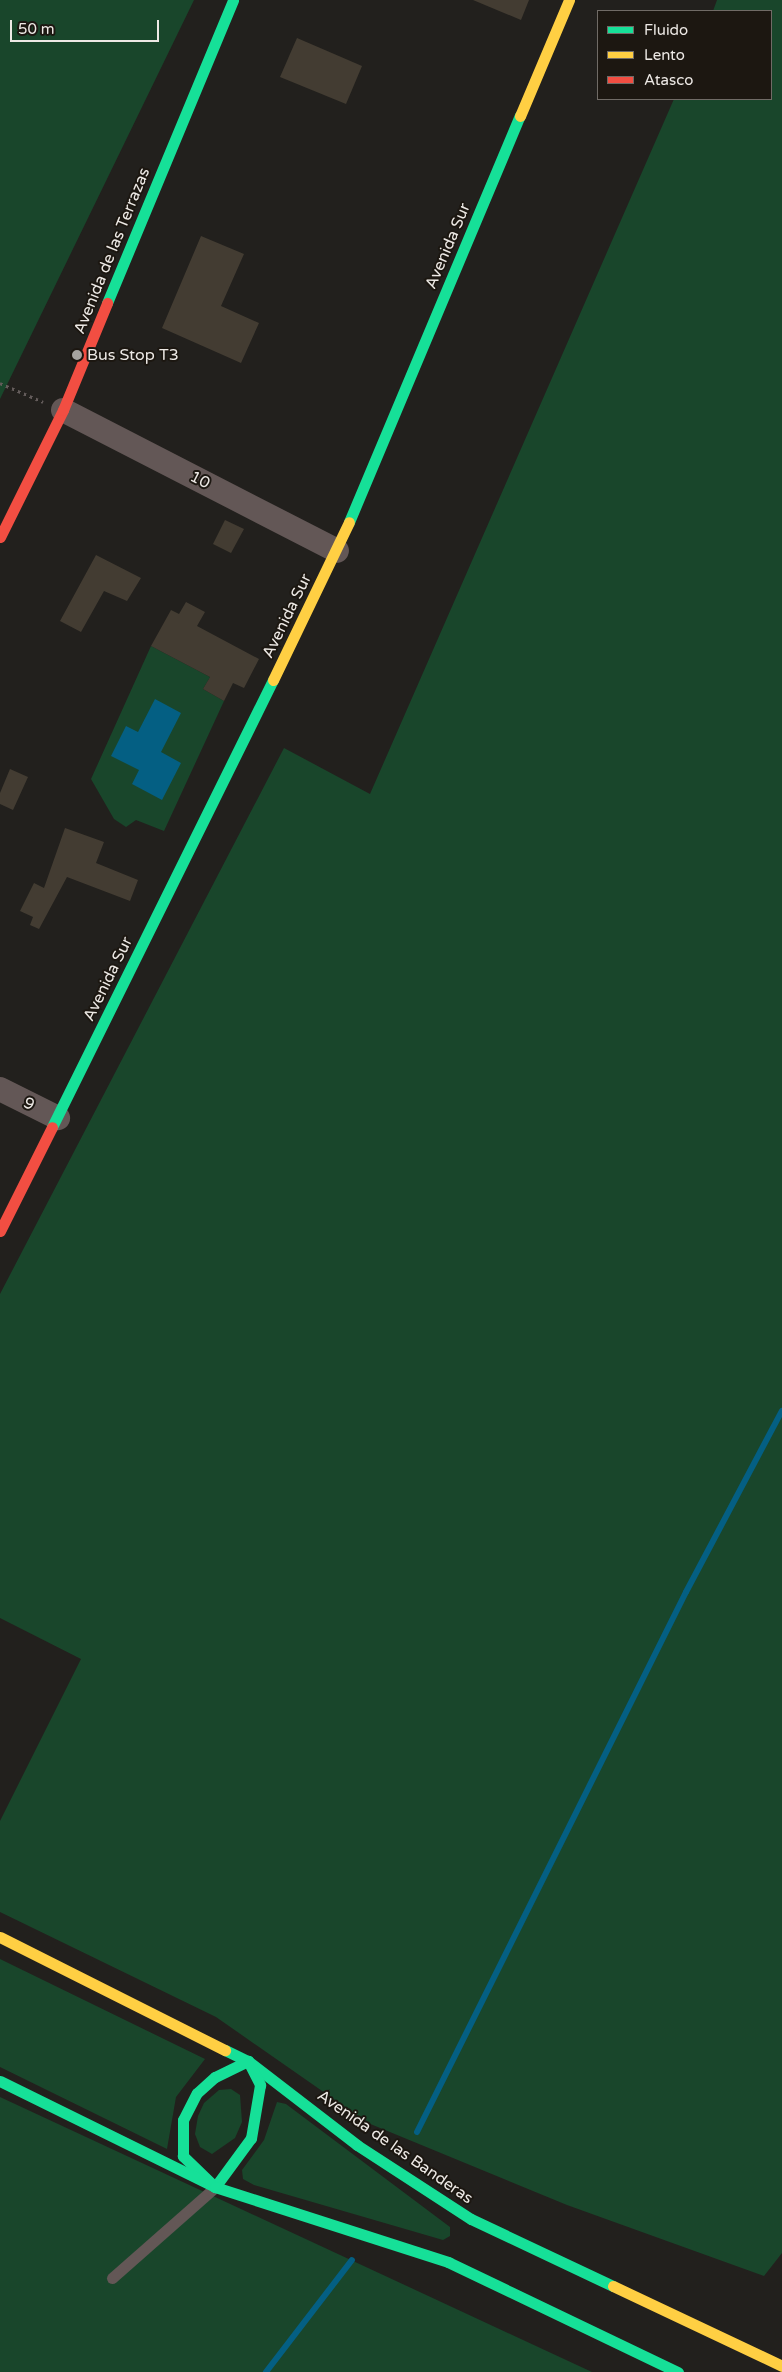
<!DOCTYPE html>
<style>
body{margin:0}
#map{position:relative;width:782px;height:2372px;overflow:hidden;background:#22201d;font-family:"Varela Round",sans-serif}
div>[style]{position:absolute}
[style*='--x']{left:calc(var(--x)*1px);top:calc(var(--y)*1px);width:calc(var(--w)*1px);rotate:calc(var(--a)*1deg)}
.green>*{inset:0;background:#19462b}
.water>*{inset:0;background:#045f83}
.stream>*{height:6px;margin:-3px;padding:0 3px;transform-origin:3px;border-radius:3px;background:#045f83}
.building>*{inset:0;background:#433c32}
.path>*{height:3px;margin-top:-1.5px;transform-origin:0;background:repeating-linear-gradient(90deg,#645c5b 0 2.5px,transparent 0 6.5px)}
.lane>*{height:11px;margin:-5.5px;padding:0 5.5px;transform-origin:5.5px;border-radius:5.5px;background:#635756}
.street>*{height:24px;margin:-12px;padding:0 12px;transform-origin:12px;border-radius:12px;background:#635756}
.fast>*{height:11px;margin:-5.5px;padding:0 5.5px;transform-origin:5.5px;border-radius:5.5px;background:#16e098}
.slow>*{height:11px;margin:-5.5px;padding:0 5.5px;transform-origin:5.5px;border-radius:5.5px;background:#ffcf43}
.jam>*{height:11px;margin:-5.5px;padding:0 5.5px;transform-origin:5.5px;border-radius:5.5px;background:#f24e42}
.dots>*{width:14px;height:14px;translate:-50% -50%;box-sizing:border-box;border:2px solid #1c1711;border-radius:50%}
span{translate:-50% -50%;white-space:nowrap;text-align:center;line-height:1.15;-webkit-text-stroke:4px #1c1711;paint-order:stroke}
.street-label{font-size:16px;color:#ede9e5}
.poi-label{font-size:16px;color:#ede9e5}
.left{translate:0 -50%;text-align:left}
.legend{position:absolute;left:597px;top:10px;width:175px;height:90px;box-sizing:border-box;background:#1c1711;border:1px solid #706b66;margin:0;padding:6px 9px;list-style:none;font-size:15px;color:#ede9e5}
.legend li{display:flex;align-items:center;gap:10px;height:25px}
.legend b{width:25px;border:1px solid #706b66}
.scale{position:absolute;left:10px;top:20px;width:149px;height:22px;box-sizing:border-box;border:2px solid #ede9e5;border-top:0;padding-left:6px;font-size:15px;line-height:18px;white-space:nowrap;color:#ede9e5;-webkit-text-stroke:4px #1c1711;paint-order:stroke}
</style>
<div id="map">
<div class="green">
<i style="clip-path:polygon(0 0,194px 0,0 399px)"></i>
<i style="clip-path:polygon(717px 0,782px 0,782px 2253px,764px 2276px,567px 2205px,368px 2123px,216px 2017px,0 1912px,0 1821px,81px 1659px,0 1618px,0 1294px,284px 748px,370px 794px,674px 99px,771px 99px,771px 11px,713px 11px)"></i>
<i style="clip-path:polygon(151px 646px,210px 677px,203px 689px,224px 701px,164px 831px,136px 820px,126px 827px,114px 819px,91px 779px)"></i>
<i style="clip-path:polygon(0 1959px,205px 2059px,176px 2097px,167px 2149px,0 2067px)"></i>
<i style="clip-path:polygon(231px 2089px,240px 2095px,242px 2122px,235px 2138px,212px 2154px,200px 2147px,195px 2134px,198px 2116px,204px 2103px,219px 2090px)"></i>
<i style="clip-path:polygon(0 2097px,592px 2372px,0 2372px)"></i>
<i style="clip-path:polygon(277px 2102px,286px 2104px,450px 2227px,450px 2236px,443px 2240px,254px 2185px,243px 2179px,242px 2170px,264px 2140px)"></i>
</div>
<div class="water">
<i style="clip-path:polygon(155px 699px,181px 713px,161px 752px,181px 763px,162px 800px,132px 784px,139px 770px,111px 756px,126px 726px,138px 732px)"></i>
</div>
<div class="stream">
<i style="--x:417;--y:2132;--w:603;--a:-63.52"></i>
<i style="--x:686;--y:1592;--w:205;--a:-62.1"></i>
<i style="--x:266;--y:2372;--w:141;--a:-52.5"></i>
</div>
<div class="building">
<i style="clip-path:polygon(473px 0,529px 0,521px 20px)"></i>
<i style="clip-path:polygon(297px 38px,362px 66px,346px 104px,280px 77px)"></i>
<i style="clip-path:polygon(201px 236px,244px 254px,221px 306px,259px 323px,241px 363px,162px 328px)"></i>
<i style="clip-path:polygon(225px 520px,244px 529px,231px 553px,213px 544px)"></i>
<i style="clip-path:polygon(96px 555px,141px 578px,127px 601px,104px 591px,81px 632px,60px 621px)"></i>
<i style="clip-path:polygon(186px 602px,205px 612px,197px 626px,259px 659px,244px 688px,233px 683px,224px 701px,203px 689px,210px 677px,151px 646px,171px 610px,179px 614px)"></i>
<i style="clip-path:polygon(10px 769px,28px 777px,13px 810px,0 804px,0 793px)"></i>
<i style="clip-path:polygon(65px 828px,104px 842px,96px 863px,138px 880px,130px 901px,67px 877px,39px 929px,30px 925px,33px 917px,20px 911px,34px 883px,44px 888px)"></i>
</div>
<div class="path">
<i style="--x:0;--y:383;--w:47;--a:23.8"></i>
</div>
<div class="lane">
<i style="--x:112;--y:2278;--w:136;--a:-41.4"></i>
</div>
<div class="street">
<i style="--x:63;--y:410;--w:308;--a:27.2"></i>
<i style="--x:0;--y:1089;--w:65;--a:26.6"></i>
</div>
<div class="fast">
<i style="--x:107;--y:303;--w:328;--a:-67.4"></i>
<i style="--x:349;--y:522;--w:441;--a:-67.2"></i>
<i style="--x:52;--y:1127;--w:499;--a:-63.7"></i>
<i style="--x:225;--y:2050;--w:25;--a:26"></i>
<i style="--x:248;--y:2061;--w:138;--a:37.6"></i>
<i style="--x:357;--y:2145;--w:136;--a:33"></i>
<i style="--x:471;--y:2219;--w:157;--a:25.3"></i>
<i style="--x:248;--y:2061;--w:27;--a:63"></i>
<i style="--x:260;--y:2085;--w:54;--a:99.6"></i>
<i style="--x:251;--y:2138;--w:61;--a:126.3"></i>
<i style="--x:215;--y:2187;--w:45;--a:-135.9"></i>
<i style="--x:183;--y:2156;--w:36;--a:-90"></i>
<i style="--x:183;--y:2120;--w:30;--a:-63"></i>
<i style="--x:197;--y:2093;--w:24;--a:-42"></i>
<i style="--x:215;--y:2077;--w:37;--a:-26"></i>
<i style="--x:0;--y:2081;--w:240;--a:26.2"></i>
<i style="--x:215;--y:2187;--w:245;--a:17.8"></i>
<i style="--x:448;--y:2262;--w:255;--a:25.6"></i>
</div>
<div class="slow">
<i style="--x:520;--y:116;--w:126;--a:-67.1"></i>
<i style="--x:273;--y:680;--w:175;--a:-64.3"></i>
<i style="--x:0;--y:1937;--w:252;--a:26.7"></i>
<i style="--x:613;--y:2286;--w:187;--a:25.3"></i>
</div>
<div class="jam">
<i style="--x:0;--y:537;--w:142;--a:-63.6"></i>
<i style="--x:63;--y:410;--w:116;--a:-67.6"></i>
<i style="--x:0;--y:1231;--w:116;--a:-63.4"></i>
</div>
<div class="dots">
<i style="left:77px;top:355px;background:#a6a39f"></i>
</div>
<div class="street-label">
<span style="left:448px;top:246px;rotate:-67deg">Avenida Sur</span>
<span style="left:112px;top:251px;rotate:-68deg">Avenida de las Terrazas</span>
<span style="left:200px;top:480px;rotate:27deg">10</span>
<span style="left:287px;top:616px;rotate:-64deg">Avenida Sur</span>
<span style="left:108px;top:979px;rotate:-64deg">Avenida Sur</span>
<span style="left:29px;top:1104px;rotate:27deg">9</span>
<span style="left:395px;top:2147px;rotate:35deg">Avenida de las Banderas</span>
</div>
<div class="poi-label">
<span class="left" style="left:87px;top:355px">Bus Stop T3</span>
</div>
<ul class="legend">
<li><b style="height:6px;background:#16e098"></b>Fluido</li>
<li><b style="height:6px;background:#ffcf43"></b>Lento</li>
<li><b style="height:6px;background:#f24e42"></b>Atasco</li>
</ul>
<div class="scale">50 m</div>
</div>
